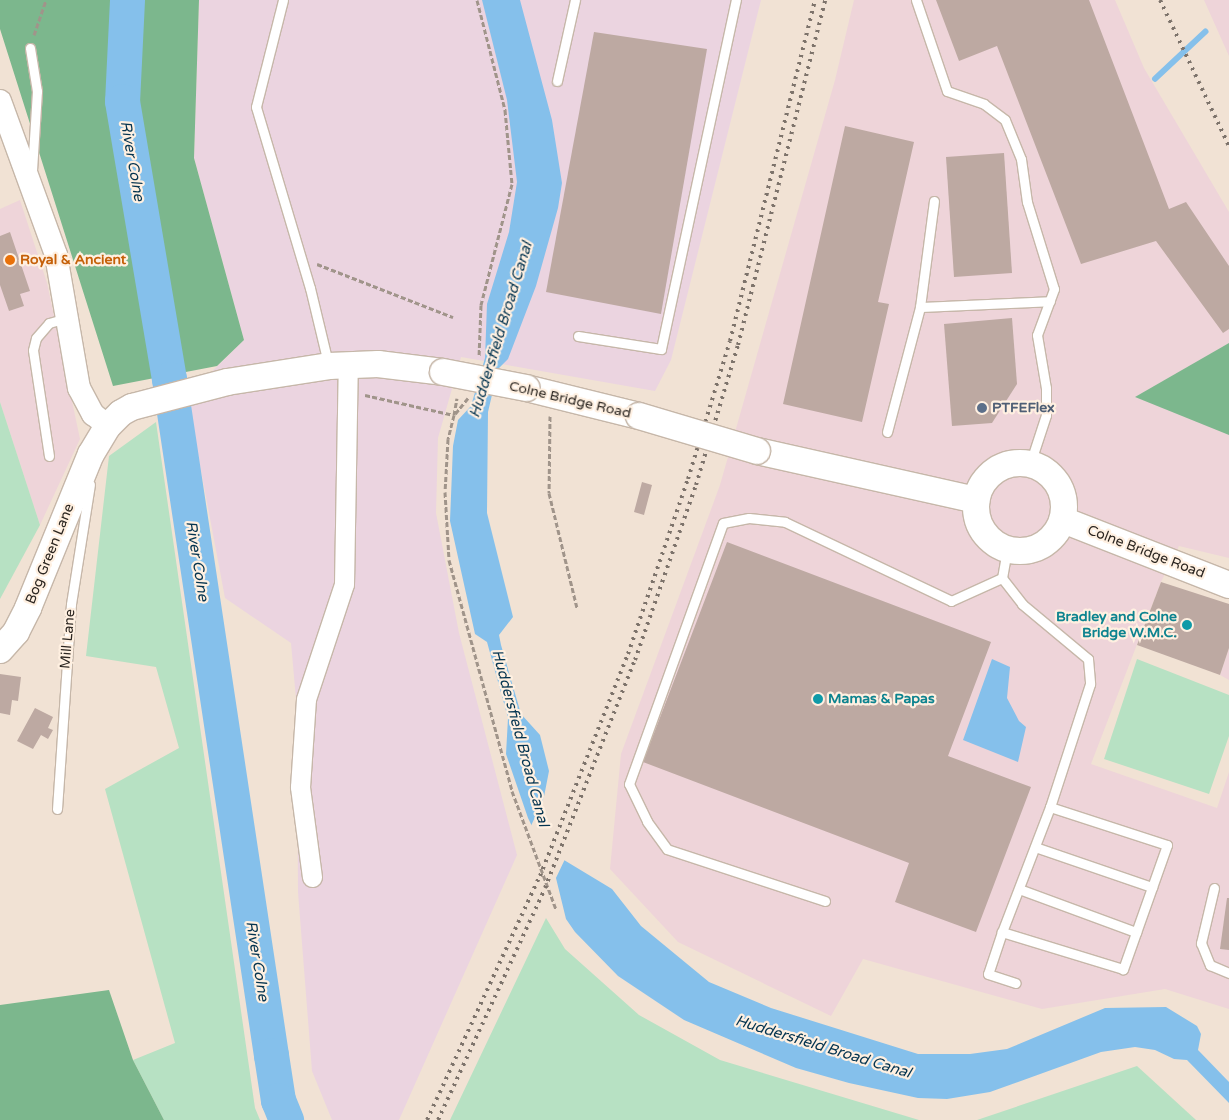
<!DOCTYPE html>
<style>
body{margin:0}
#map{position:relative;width:1229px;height:1120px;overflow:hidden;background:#f1e2d4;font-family:"Varela Round",sans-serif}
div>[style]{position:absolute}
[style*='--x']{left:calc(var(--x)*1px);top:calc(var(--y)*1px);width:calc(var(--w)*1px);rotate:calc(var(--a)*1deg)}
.commercial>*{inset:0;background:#eed4d9}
.industrial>*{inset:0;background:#ebd4e0}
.green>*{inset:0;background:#b7e1c3}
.forest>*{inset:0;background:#7cb78d}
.water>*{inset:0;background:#85c0eb}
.pier>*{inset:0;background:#f1e2d4}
.stream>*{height:5.5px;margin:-2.75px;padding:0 2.75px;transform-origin:2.75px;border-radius:2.75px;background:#85c0eb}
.river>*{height:35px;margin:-17.5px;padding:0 17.5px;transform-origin:17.5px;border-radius:17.5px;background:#85c0eb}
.building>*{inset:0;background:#bda9a2}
.path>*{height:3px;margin-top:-1.5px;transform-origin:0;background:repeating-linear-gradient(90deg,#a0948a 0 5px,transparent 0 7.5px)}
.roads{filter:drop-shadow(1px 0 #c6b7a9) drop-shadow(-1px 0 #c6b7a9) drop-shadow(0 1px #c6b7a9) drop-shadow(0 -1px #c6b7a9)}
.service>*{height:9px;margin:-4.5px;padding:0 4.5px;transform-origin:4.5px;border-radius:4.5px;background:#fff}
.minor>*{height:19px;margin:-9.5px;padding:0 9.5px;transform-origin:9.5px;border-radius:9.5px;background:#fff}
.tertiary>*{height:22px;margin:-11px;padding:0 11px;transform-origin:11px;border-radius:11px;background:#fff}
.secondary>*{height:26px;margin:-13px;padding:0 13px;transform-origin:13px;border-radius:13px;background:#fff}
.secondary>.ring{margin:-13px;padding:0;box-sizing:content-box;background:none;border:26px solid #fff;border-radius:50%}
.rail>*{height:4px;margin-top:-2px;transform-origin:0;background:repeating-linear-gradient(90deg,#7d736b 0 2.5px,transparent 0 7.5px)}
.bridges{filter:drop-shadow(1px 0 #c6b7a9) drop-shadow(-1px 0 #c6b7a9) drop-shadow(0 1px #c6b7a9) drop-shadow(0 -1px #c6b7a9)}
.secondary-bridge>*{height:26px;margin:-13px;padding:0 13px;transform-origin:13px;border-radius:13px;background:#fff}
.dots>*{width:14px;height:14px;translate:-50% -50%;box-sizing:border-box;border:2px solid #fff0e1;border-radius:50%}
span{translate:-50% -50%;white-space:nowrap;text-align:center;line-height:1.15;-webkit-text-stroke:4.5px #fff0e1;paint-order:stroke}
.food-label{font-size:14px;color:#c56008;font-weight:700}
.left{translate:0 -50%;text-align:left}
.street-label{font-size:14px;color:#2c2621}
.service-label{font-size:14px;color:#4e5e75;font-weight:700}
.culture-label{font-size:14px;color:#0d838f;font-weight:700}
.right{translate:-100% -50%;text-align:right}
.water-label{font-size:15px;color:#043450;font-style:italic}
</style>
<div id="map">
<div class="commercial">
<i style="clip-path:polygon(854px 0,1115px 0,1144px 68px,1229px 212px,1229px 558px,1179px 546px,1161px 582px,1091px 764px,1217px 808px,1229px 772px,1229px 1009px,1165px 989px,1042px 1009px,863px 959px,831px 1016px,678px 942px,610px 869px,621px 754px,720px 485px,835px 80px)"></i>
<i style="clip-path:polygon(1204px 0,1229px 0,1229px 56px)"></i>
<i style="clip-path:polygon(20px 200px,47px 283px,80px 439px,40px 525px,0 402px,0 209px)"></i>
<i style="clip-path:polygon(1229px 648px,1229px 680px,1220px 675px)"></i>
</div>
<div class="industrial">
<i style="clip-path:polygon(199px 0,761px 0,671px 360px,655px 391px,461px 357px,438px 438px,436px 513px,459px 633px,517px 855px,399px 1120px,332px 1120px,312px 1071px,298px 892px,297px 710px,291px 643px,225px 598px,187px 396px,244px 340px,194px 158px)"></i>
</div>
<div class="green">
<i style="clip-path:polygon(0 402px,40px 525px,0 599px)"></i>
<i style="clip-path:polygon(156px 422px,255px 1108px,260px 1120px,164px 1120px,133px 1060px,175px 1043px,105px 789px,179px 748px,156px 667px,86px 656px,109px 456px)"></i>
<i style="clip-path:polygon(1137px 659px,1229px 695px,1229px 736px,1209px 794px,1104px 759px)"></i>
<i style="clip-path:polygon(546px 918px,565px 949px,639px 1015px,720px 1060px,919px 1120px,450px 1120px)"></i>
<i style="clip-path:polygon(1137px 1066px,1196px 1120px,977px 1120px)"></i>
</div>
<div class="forest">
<i style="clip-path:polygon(0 0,199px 0,194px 158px,244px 340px,217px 366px,113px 386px,0 29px)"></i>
<i style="clip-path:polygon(1229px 343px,1229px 435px,1135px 397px)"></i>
<i style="clip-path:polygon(109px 990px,133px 1060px,164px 1120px,0 1120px,0 1005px)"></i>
</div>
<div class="water">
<i style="clip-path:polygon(482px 0,520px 0,552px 120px,562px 183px,558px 208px,536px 286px,508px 359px,498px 369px,488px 412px,487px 513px,513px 617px,499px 635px,501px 645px,521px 714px,540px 735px,549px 771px,542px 807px,564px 860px,612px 889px,641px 926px,709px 982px,771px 1008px,918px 1054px,970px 1054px,1007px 1049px,1105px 1008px,1166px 1007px,1197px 1026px,1201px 1034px,1198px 1050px,1229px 1082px,1229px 1103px,1187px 1060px,1174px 1059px,1155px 1050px,1135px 1047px,1101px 1052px,990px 1092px,947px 1099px,918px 1098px,849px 1083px,796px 1068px,684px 1020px,618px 976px,575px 932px,566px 919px,555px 874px,528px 818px,506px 754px,508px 718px,487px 642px,475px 634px,450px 521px,453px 446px,458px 420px,471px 406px,485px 358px,487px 304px,509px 232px,517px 182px,507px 100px)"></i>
<i style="clip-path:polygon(992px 659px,1010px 667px,1007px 698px,1019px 721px,1026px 727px,1018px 762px,963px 740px)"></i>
</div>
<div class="pier">
<i style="clip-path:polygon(546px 793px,545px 807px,566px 857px,555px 880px,530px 828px)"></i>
</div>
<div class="stream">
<i style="--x:1155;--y:79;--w:69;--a:-43.2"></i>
</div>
<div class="river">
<i style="--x:127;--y:0;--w:101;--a:92.8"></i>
<i style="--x:122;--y:101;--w:282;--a:80.4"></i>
<i style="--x:169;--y:379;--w:684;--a:81.42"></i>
<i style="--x:271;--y:1055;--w:46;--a:81.2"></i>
<i style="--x:278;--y:1100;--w:22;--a:68"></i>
</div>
<div class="building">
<i style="clip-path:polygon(936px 0,1089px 0,1169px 209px,1186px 202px,1229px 266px,1229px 329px,1223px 333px,1156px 241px,1081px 264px,997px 46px,959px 61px)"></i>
<i style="clip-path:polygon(594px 32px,707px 49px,661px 314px,546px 292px)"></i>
<i style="clip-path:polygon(845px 126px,914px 142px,878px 302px,889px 304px,862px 422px,783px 404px)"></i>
<i style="clip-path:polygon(1004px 153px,1012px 273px,954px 277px,946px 157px)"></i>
<i style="clip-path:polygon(10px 232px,30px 291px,20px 294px,24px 306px,9px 311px,0 285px,0 236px)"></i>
<i style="clip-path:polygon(1012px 318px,1017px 384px,992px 423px,952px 426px,944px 324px)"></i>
<i style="clip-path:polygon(642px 482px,652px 485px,644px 515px,634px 512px)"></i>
<i style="clip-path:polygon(727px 542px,991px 642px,948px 756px,1031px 787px,976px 932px,895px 902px,909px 863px,643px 762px)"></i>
<i style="clip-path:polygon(1161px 582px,1229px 604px,1229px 648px,1220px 675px,1137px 645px)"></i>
<i style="clip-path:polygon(0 674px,21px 677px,18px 701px,12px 700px,10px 715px,0 713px)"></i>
<i style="clip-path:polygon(35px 708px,53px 717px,48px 728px,53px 730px,48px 739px,41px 735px,33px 749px,17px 741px)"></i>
<i style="clip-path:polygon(1227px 898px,1229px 898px,1229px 950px,1220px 949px)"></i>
</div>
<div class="path">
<i style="--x:477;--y:0;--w:114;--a:75.7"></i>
<i style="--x:505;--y:110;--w:74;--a:84.6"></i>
<i style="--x:512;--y:184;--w:125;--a:104.4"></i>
<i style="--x:481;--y:305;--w:52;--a:92.2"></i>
<i style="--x:34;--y:35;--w:37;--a:-71"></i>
<i style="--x:317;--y:264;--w:146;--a:21.3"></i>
<i style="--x:365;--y:395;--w:91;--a:12.7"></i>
<i style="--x:454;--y:415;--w:17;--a:-80"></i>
<i style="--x:468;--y:398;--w:22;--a:129"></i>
<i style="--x:454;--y:415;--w:25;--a:104"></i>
<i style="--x:448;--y:439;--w:53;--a:93.2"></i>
<i style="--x:445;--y:492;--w:68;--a:86.6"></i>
<i style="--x:449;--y:560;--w:239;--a:74.7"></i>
<i style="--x:512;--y:791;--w:126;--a:69.6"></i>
<i style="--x:550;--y:416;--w:77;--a:90.7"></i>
<i style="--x:549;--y:493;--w:118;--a:76.3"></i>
</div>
<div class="roads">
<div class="service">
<i style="--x:283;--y:0;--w:110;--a:104.2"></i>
<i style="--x:256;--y:107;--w:189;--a:73.4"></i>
<i style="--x:310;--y:288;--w:77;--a:76.5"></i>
<i style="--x:916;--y:0;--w:96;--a:71.2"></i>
<i style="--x:947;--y:91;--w:39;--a:19"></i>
<i style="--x:984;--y:104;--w:26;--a:37"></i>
<i style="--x:1005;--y:120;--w:42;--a:67.7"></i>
<i style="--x:1021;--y:159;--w:43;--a:82.1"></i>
<i style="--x:1027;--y:202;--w:91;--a:72.8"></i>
<i style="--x:1054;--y:289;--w:49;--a:110.3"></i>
<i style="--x:1037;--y:335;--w:54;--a:80.4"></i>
<i style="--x:1046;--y:388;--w:27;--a:90"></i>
<i style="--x:1046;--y:415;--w:52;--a:108.1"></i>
<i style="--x:30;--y:48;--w:44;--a:80.8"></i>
<i style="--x:37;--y:91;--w:79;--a:93.6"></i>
<i style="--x:557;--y:81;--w:83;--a:-77.5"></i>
<i style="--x:920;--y:307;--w:107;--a:-82.5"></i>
<i style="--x:578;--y:336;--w:84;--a:8.9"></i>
<i style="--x:661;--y:349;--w:357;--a:-77.9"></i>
<i style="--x:887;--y:432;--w:129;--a:-75.2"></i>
<i style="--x:920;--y:307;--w:130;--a:-2.6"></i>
<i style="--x:49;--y:456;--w:107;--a:-98.6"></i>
<i style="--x:33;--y:350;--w:12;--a:-76"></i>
<i style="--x:36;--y:338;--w:20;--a:-49"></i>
<i style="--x:49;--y:323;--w:19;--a:-16"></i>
<i style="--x:1002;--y:578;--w:33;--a:52"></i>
<i style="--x:1022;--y:604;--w:86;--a:39.8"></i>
<i style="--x:1088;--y:659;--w:25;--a:85"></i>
<i style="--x:1090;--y:684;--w:129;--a:108"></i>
<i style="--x:1050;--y:807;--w:123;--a:18"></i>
<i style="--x:1167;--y:845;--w:132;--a:109.5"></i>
<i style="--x:1123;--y:969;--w:127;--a:-163"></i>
<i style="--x:1002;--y:932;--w:134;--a:-69"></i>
<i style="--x:57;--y:809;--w:205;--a:-86.1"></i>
<i style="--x:71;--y:604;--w:121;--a:-81"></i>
<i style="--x:1035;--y:847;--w:124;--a:18.9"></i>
<i style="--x:1214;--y:888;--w:57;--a:103.3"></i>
<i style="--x:1201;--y:943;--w:24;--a:68"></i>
<i style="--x:1210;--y:965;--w:21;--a:23"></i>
<i style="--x:1019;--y:889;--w:125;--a:20.2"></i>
<i style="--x:825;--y:901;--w:166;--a:-161.8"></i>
<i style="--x:667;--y:849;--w:34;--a:-126"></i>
<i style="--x:647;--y:821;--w:41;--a:-115.9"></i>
<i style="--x:629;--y:784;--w:277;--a:-70.2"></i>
<i style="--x:723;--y:523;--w:26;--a:-11"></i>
<i style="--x:749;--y:518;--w:36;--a:6"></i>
<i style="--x:785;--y:522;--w:184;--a:25.4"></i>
<i style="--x:951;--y:601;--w:56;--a:-24.3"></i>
<i style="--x:1002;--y:578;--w:29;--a:-80"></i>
<i style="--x:1002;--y:932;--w:44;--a:108.4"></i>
<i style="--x:988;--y:974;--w:29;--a:18"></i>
</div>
<div class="minor">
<i style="--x:312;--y:877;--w:91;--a:-97.6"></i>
<i style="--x:300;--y:787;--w:88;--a:-86.1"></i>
<i style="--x:306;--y:699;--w:121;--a:-71.7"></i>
<i style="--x:344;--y:584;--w:219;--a:-89"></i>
</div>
<div class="tertiary">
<i style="--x:0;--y:101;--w:164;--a:70"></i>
<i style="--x:56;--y:255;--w:135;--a:80.2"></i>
<i style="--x:79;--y:388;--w:30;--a:62"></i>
<i style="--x:93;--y:414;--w:19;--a:39"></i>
</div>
<div class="secondary">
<i style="--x:526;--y:388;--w:116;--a:13.9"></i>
<i style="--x:757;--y:451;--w:225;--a:12.6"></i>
<i class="ring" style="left:976px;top:463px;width:62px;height:62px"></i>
<i style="--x:1063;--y:520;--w:178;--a:21.4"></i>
<i style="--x:0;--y:650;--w:24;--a:-48"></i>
<i style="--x:16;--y:632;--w:27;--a:-63"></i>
<i style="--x:28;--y:608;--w:166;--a:-67.8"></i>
<i style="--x:91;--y:454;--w:33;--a:-59"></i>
<i style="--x:108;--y:426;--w:18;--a:-45"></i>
<i style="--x:121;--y:413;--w:13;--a:-29"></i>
<i style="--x:132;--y:407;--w:98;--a:-14.7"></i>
<i style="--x:227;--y:382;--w:103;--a:-8.9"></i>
<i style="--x:329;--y:366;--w:49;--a:-2.3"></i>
<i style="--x:378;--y:364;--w:65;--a:7"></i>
</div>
</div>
<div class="rail">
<i style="--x:1160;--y:0;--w:161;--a:64.7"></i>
<i style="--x:427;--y:1120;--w:269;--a:-65.2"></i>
<i style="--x:540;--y:876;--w:239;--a:-68.4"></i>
<i style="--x:628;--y:654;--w:185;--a:-71.1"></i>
<i style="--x:688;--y:479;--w:144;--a:-73.1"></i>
<i style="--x:730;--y:341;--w:351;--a:-76"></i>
<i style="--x:438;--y:1120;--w:255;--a:-65.2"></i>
<i style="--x:545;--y:888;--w:245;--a:-68.5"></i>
<i style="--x:635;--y:660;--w:185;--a:-70.8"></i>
<i style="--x:696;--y:485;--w:146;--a:-73.3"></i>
<i style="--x:738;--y:345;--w:356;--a:-75.8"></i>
</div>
<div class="bridges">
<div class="secondary-bridge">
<i style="--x:443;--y:372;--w:85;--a:10.9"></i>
<i style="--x:639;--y:416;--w:123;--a:16.5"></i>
</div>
</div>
<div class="dots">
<i style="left:10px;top:260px;background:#e8710a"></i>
<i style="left:982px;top:408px;background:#5c6f8a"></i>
<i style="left:1187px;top:625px;background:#0f9aa8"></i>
<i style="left:818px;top:699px;background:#0f9aa8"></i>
</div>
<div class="food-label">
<span class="left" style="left:20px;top:260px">Royal &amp; Ancient</span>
</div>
<div class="street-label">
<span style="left:570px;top:400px;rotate:13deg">Colne Bridge Road</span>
<span style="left:1146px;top:552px;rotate:21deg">Colne Bridge Road</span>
<span style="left:50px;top:554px;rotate:-68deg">Bog Green Lane</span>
<span style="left:68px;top:639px;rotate:-85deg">Mill Lane</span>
</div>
<div class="service-label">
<span class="left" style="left:992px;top:408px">PTFEFlex</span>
</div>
<div class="culture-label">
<span class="right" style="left:1177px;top:625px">Bradley and Colne<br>Bridge W.M.C.</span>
<span class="left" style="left:828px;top:699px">Mamas &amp; Papas</span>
</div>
<div class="water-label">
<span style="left:132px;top:161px;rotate:80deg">River Colne</span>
<span style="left:501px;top:330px;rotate:-73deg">Huddersfield Broad Canal</span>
<span style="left:197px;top:561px;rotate:81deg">River Colne</span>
<span style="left:520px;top:738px;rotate:75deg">Huddersfield Broad Canal</span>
<span style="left:257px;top:961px;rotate:81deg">River Colne</span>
<span style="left:823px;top:1047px;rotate:17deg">Huddersfield Broad Canal</span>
</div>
</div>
